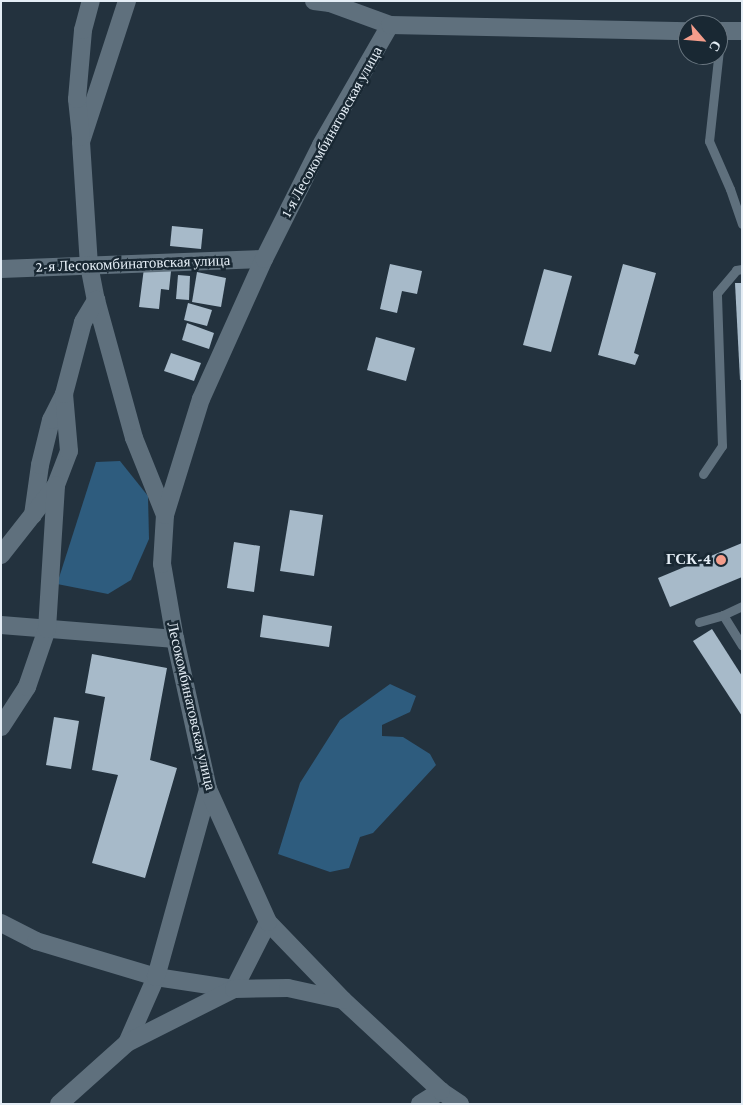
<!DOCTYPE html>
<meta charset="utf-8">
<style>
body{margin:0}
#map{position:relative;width:743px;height:1105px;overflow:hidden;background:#23323e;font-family:"Crimson Pro",serif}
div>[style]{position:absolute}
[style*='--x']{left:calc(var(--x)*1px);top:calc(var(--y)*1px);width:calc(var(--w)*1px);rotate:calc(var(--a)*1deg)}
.green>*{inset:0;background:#2e5c7e}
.building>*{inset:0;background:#a7bac9}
.lane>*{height:9px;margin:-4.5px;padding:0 4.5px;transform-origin:4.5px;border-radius:4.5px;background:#5f707d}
.street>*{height:18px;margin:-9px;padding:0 9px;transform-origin:9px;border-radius:9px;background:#5f707d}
.dots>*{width:14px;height:14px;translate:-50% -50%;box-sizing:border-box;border:2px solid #192833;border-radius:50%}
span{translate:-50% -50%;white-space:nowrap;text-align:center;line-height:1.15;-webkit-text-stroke:5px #192833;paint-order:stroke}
.street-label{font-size:15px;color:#e4edf5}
.poi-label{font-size:15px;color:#e4edf5;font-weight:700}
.right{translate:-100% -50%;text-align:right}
.frame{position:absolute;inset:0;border:2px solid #e4edf5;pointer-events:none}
.north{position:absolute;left:678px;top:15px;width:50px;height:50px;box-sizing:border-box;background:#192833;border:1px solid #6a7781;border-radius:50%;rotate:117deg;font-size:14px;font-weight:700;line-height:20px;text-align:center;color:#e4edf5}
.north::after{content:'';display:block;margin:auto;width:18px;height:22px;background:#f49d8b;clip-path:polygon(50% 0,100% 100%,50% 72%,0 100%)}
</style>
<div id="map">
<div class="green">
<i style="clip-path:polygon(120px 461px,148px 496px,149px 539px,131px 580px,108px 594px,57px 584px,96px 462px)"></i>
<i style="clip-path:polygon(390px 684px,416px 696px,410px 712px,382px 725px,382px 736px,403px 737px,430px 754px,436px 765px,373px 833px,360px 837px,349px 868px,330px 872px,278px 854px,300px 783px,340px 720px)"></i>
</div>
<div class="building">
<i style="clip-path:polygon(172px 226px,203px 229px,201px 249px,170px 246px)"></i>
<i style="clip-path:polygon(390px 264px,422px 271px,417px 294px,402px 291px,397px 313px,380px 309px)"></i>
<i style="clip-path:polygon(623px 264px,656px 273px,634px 353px,639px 355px,635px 365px,598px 355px)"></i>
<i style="clip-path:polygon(144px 268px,171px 271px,169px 290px,161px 289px,159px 309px,139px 307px)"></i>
<i style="clip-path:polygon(544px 269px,572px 276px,551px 352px,523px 345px)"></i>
<i style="clip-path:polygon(197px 272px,226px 278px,221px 307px,192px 302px)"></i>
<i style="clip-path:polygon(178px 275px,190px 276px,189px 300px,176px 299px)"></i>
<i style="clip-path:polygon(735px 283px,742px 283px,742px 380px,740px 380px)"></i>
<i style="clip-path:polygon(188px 303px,212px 310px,207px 326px,184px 320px)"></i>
<i style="clip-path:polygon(187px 323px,214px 333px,209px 349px,182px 340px)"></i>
<i style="clip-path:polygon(376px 337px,415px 348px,406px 381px,367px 370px)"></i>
<i style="clip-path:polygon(171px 353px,201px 363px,194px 381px,164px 371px)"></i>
<i style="clip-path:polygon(290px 510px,323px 515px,314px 576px,280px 571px)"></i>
<i style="clip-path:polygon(234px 542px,260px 546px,254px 592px,227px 588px)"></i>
<i style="clip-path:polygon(742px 543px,742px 577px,670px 607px,658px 578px)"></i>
<i style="clip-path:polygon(263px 615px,332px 626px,329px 647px,260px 637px)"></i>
<i style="clip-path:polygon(712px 629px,742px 676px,742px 716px,693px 641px)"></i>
<i style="clip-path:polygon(92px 654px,167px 668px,150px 760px,177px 768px,145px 878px,92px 863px,118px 775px,92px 770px,105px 697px,85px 693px)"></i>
<i style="clip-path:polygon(54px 717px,79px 721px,71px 769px,46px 765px)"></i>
</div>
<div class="lane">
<i style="--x:721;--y:31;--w:111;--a:96.2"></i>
<i style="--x:709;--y:141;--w:52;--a:66.4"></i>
<i style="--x:730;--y:189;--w:37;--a:71"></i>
<i style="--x:703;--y:474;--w:34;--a:-56"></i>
<i style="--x:722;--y:446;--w:153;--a:-91.9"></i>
<i style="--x:717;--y:293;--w:30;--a:-50"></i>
<i style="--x:736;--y:270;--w:6;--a:-9"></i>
<i style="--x:723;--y:615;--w:36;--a:58"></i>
<i style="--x:699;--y:622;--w:25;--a:-16"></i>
<i style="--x:723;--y:615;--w:21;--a:-25"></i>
</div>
<div class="street">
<i style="--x:127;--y:1;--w:148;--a:108.1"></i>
<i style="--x:81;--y:142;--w:123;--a:86.3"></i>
<i style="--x:89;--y:265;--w:36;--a:79"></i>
<i style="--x:96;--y:300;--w:143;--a:74.6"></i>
<i style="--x:134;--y:438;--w:83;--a:68.1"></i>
<i style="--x:314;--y:1;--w:16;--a:7"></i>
<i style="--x:330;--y:3;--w:64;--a:20.1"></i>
<i style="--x:718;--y:31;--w:24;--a:0"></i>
<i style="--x:81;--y:137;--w:38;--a:-96"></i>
<i style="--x:77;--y:99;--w:69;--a:-85"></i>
<i style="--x:83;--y:30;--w:30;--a:-75"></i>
<i style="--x:1;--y:269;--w:263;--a:-2.2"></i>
<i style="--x:33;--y:515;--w:50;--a:-82"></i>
<i style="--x:40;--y:465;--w:46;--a:-76.3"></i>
<i style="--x:51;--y:420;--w:29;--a:-63"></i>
<i style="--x:1;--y:555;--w:89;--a:-51.8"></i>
<i style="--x:56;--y:485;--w:36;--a:-69"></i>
<i style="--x:69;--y:451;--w:57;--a:-95"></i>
<i style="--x:64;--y:394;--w:74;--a:-75.2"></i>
<i style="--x:83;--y:322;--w:26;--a:-59"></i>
<i style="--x:1;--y:625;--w:175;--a:4.6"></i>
<i style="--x:1;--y:727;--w:48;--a:-57"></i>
<i style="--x:27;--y:687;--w:61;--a:-71"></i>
<i style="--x:47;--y:629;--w:144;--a:-86.4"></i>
<i style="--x:1;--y:923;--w:39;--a:27"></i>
<i style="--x:36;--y:941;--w:125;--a:16.7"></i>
<i style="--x:156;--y:977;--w:79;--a:8.7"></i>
<i style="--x:234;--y:989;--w:75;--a:-63.1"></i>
<i style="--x:127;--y:1043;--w:72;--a:-66.3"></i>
<i style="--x:156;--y:977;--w:195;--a:-74.5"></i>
<i style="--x:59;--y:1104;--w:91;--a:-41.9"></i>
<i style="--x:127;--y:1043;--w:120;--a:-26.8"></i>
<i style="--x:234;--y:989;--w:54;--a:-1.1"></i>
<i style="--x:288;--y:988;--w:56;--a:12.3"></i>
<i style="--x:420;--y:1104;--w:25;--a:-32"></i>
<i style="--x:460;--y:1104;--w:23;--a:-146"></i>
<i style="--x:441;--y:1091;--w:134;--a:-137.1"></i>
<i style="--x:343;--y:1000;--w:108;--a:-133.9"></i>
<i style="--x:268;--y:922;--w:146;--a:-114.3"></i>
<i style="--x:208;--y:789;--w:154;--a:-102.4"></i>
<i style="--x:175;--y:639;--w:76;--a:-99.8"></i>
<i style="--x:162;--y:564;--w:49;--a:-86.5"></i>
<i style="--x:165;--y:515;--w:121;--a:-72.8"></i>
<i style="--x:201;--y:399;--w:154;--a:-65.8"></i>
<i style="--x:264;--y:259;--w:127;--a:-63.4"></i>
<i style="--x:321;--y:145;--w:138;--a:-60.1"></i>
<i style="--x:390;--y:25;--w:298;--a:1.2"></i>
</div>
<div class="dots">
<i style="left:721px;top:560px;background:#f49d8b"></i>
</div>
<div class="street-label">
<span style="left:332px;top:132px;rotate:-61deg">1-я Лесокомбинатовская улица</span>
<span style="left:133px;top:264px;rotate:-2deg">2-я Лесокомбинатовская улица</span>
<span style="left:191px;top:706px;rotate:77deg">Лесокомбинатовская улица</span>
</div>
<div class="poi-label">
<span class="right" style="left:711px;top:560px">ГСК-4</span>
</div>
<div class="frame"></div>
<div class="north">С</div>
</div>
